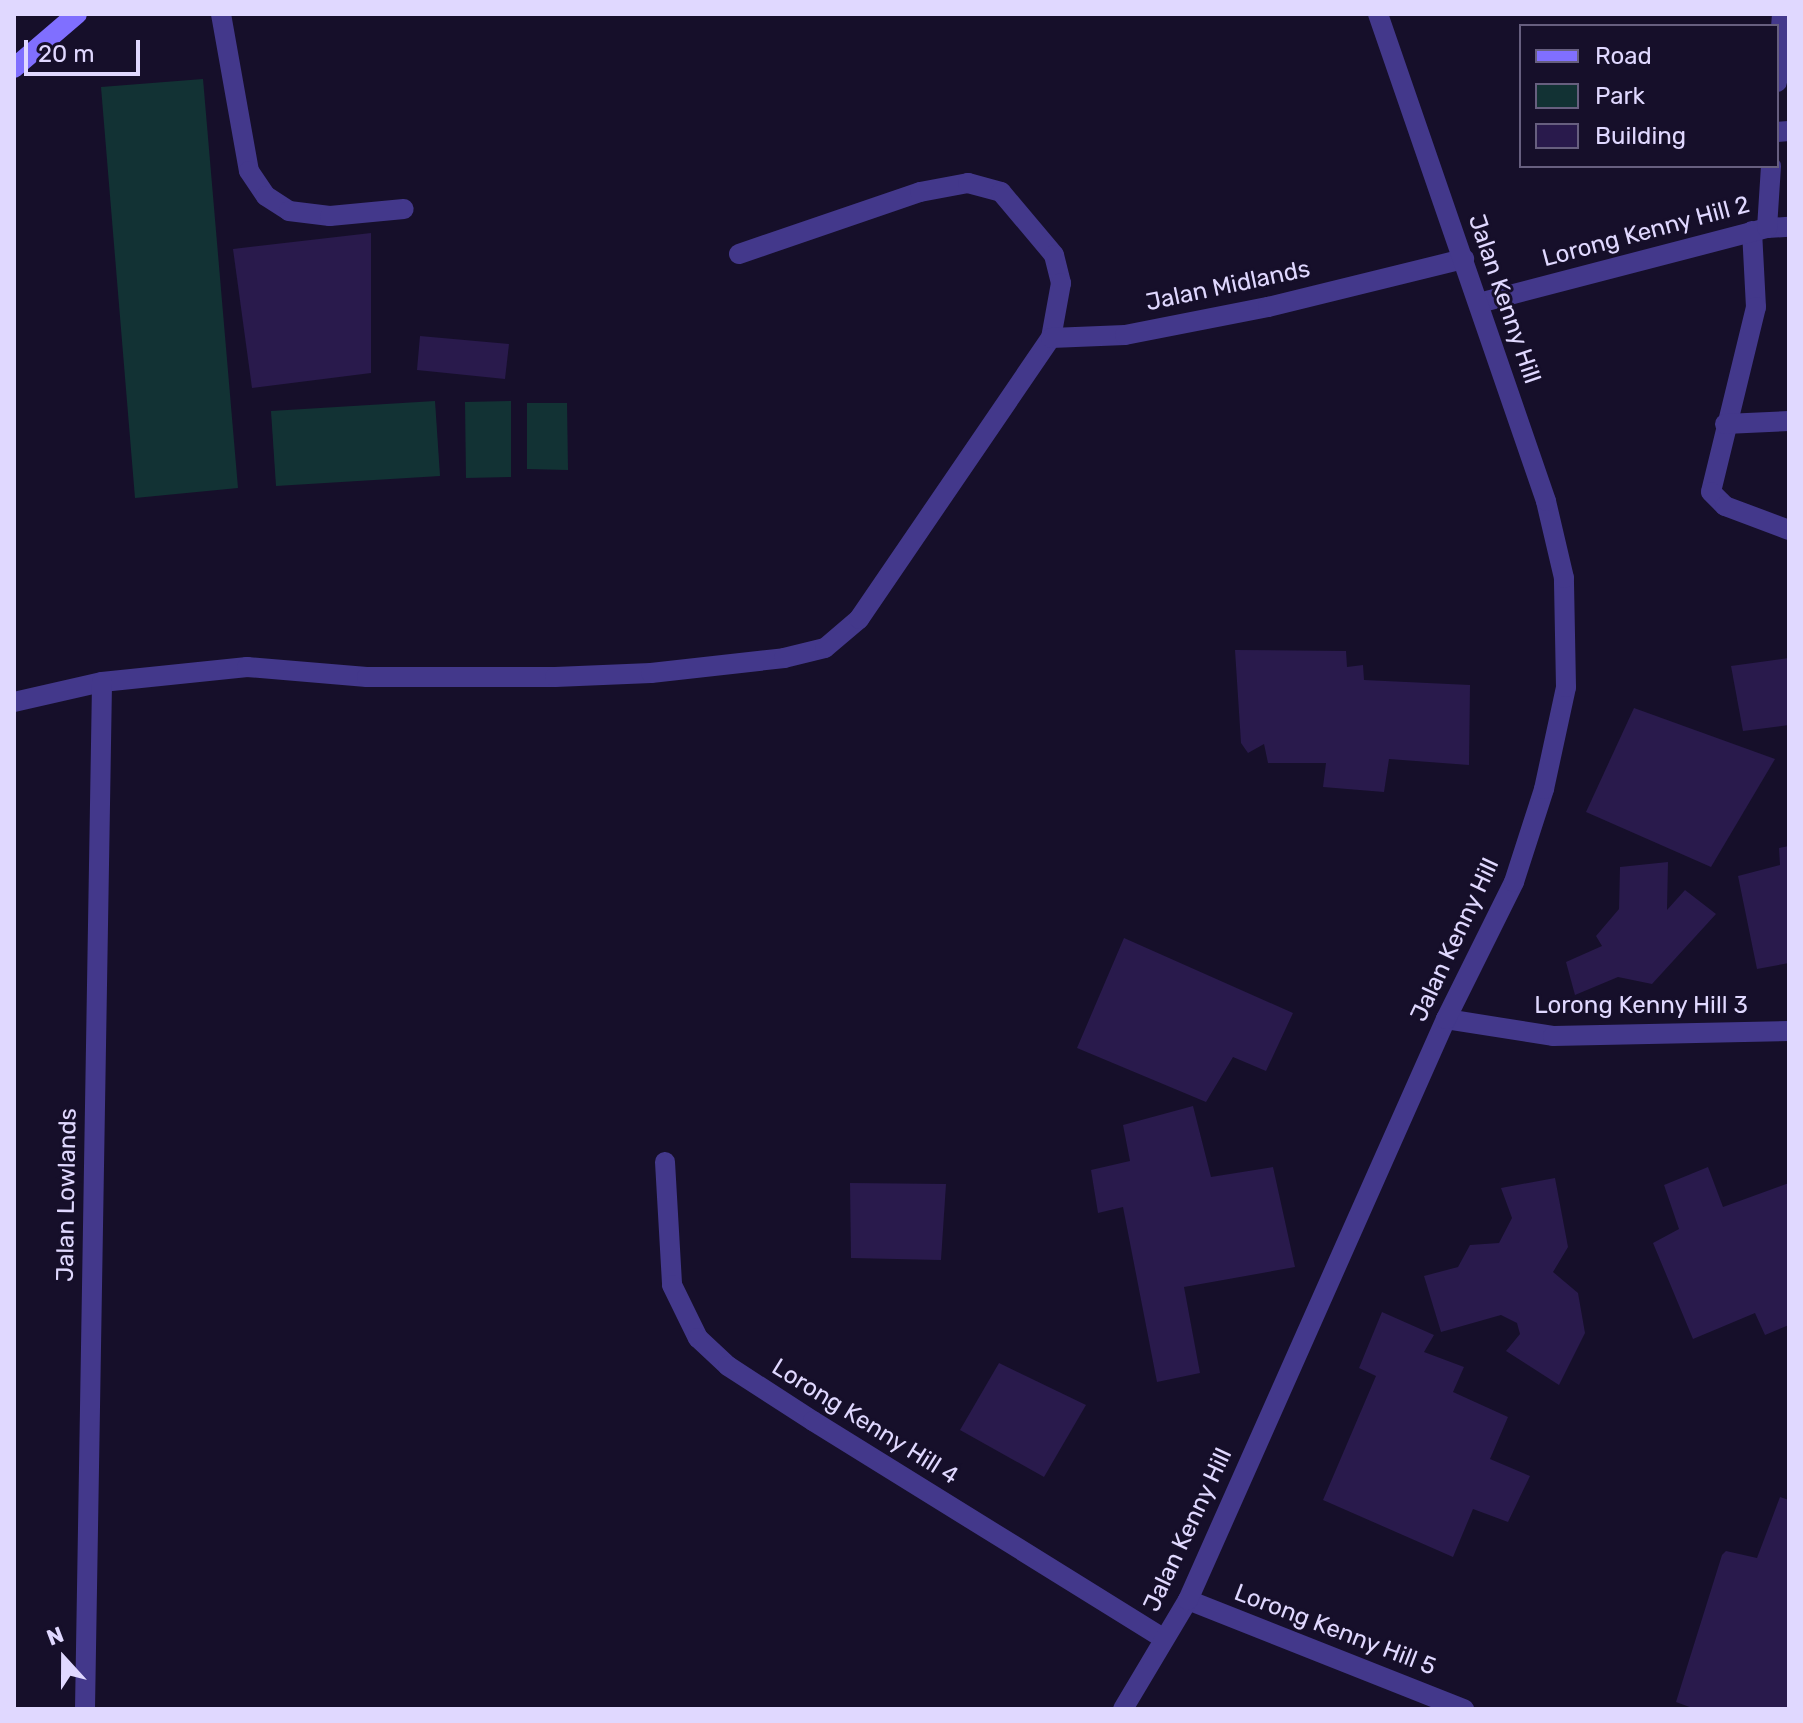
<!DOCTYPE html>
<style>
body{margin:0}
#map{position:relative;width:1803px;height:1723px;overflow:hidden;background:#160f2a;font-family:Rubik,sans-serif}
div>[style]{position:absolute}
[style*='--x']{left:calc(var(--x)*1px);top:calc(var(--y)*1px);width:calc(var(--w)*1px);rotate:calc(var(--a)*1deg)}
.green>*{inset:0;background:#123234}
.building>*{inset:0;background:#291a4c}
.service>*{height:20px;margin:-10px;padding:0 10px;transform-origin:10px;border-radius:10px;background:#43388b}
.minor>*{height:20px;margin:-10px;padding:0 10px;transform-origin:10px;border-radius:10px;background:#43388b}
.secondary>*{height:20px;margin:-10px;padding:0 10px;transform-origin:10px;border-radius:10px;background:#806fff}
span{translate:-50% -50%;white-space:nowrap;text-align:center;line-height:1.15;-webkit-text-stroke:6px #160f2a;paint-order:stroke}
.street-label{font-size:24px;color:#e0d8ff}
.frame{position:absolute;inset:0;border:16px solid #e0d8ff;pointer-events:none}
.legend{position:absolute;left:1519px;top:24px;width:260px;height:144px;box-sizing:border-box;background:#160f2a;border:2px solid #675f7f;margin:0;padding:10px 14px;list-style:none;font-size:24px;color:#e0d8ff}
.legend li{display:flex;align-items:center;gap:16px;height:40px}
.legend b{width:40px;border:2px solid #675f7f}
.north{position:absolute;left:24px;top:1619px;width:80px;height:80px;-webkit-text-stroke:6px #160f2a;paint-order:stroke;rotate:339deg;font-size:22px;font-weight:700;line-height:32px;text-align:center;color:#e0d8ff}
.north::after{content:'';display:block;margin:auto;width:28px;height:36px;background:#e0d8ff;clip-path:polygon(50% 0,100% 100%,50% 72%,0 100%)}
.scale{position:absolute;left:24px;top:40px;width:116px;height:36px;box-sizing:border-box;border:4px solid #e0d8ff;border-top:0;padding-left:10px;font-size:24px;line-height:28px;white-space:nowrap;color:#e0d8ff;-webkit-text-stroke:6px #160f2a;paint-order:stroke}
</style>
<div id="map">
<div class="green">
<i style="clip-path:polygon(203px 79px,238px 488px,135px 498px,101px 87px)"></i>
<i style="clip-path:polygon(435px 401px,440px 476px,276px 486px,271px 411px)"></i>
<i style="clip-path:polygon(511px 401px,511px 477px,466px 478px,465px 402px)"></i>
<i style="clip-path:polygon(527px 403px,567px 403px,568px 470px,527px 469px)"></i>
</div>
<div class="building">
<i style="clip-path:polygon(371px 233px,371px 373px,252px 388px,233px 249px)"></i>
<i style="clip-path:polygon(420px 336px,509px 344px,505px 379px,417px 370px)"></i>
<i style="clip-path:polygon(1235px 650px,1346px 651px,1347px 667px,1363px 665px,1364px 680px,1470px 685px,1469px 765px,1389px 759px,1384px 792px,1323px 787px,1326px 763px,1268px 763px,1264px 744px,1248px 753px,1241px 743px)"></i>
<i style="clip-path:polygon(1789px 658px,1789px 725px,1743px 731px,1731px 666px)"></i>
<i style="clip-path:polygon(1634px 708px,1775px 759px,1711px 867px,1586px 812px)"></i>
<i style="clip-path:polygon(1789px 846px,1789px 963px,1757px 969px,1738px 876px,1780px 865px,1779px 848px)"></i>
<i style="clip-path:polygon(1668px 862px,1667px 910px,1685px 890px,1716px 914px,1652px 984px,1618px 977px,1575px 995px,1566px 962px,1602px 946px,1596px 936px,1619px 909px,1620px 867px)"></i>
<i style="clip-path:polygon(1124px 938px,1293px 1013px,1266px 1071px,1233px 1057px,1206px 1102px,1077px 1048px)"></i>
<i style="clip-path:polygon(1193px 1106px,1211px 1177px,1273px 1167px,1295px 1267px,1184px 1287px,1200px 1373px,1157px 1382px,1123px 1207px,1098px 1213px,1091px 1170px,1130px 1161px,1123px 1125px)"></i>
<i style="clip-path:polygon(1708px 1167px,1723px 1207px,1789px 1183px,1789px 1325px,1765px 1335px,1755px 1313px,1693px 1339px,1653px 1243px,1679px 1229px,1664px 1185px)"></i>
<i style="clip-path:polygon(1555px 1178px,1568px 1247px,1553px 1272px,1578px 1293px,1585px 1333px,1559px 1385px,1506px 1351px,1520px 1334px,1517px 1323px,1501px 1315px,1441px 1332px,1424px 1276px,1458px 1267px,1470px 1245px,1499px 1243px,1512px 1218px,1501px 1188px)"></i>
<i style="clip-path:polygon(850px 1183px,946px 1184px,941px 1260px,851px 1258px)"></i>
<i style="clip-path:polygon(1382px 1312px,1434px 1335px,1424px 1352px,1464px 1367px,1453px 1392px,1508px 1417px,1490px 1459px,1530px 1476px,1508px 1522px,1473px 1509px,1453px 1557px,1323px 1500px,1376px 1376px,1359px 1368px)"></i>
<i style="clip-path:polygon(999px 1363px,1086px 1405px,1044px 1477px,960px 1430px)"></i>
<i style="clip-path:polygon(1780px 1497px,1789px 1500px,1789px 1709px,1695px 1709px,1676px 1702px,1722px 1555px,1726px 1551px,1757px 1558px)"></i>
</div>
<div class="service">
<i style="--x:221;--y:14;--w:159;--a:79.9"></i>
<i style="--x:249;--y:171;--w:30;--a:56"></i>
<i style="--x:266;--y:196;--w:27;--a:33"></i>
<i style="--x:289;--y:211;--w:41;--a:7"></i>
<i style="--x:330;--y:216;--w:74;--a:-5.4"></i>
<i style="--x:1777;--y:132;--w:12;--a:-5"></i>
<i style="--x:1767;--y:228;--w:22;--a:-3"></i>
<i style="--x:1752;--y:231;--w:76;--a:87"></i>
<i style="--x:1756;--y:307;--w:190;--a:103.7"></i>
<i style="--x:1711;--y:492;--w:20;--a:45"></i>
<i style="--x:1725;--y:506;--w:68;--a:20.6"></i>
<i style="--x:739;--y:254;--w:191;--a:-18.9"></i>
<i style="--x:920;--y:192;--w:49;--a:-10.6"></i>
<i style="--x:968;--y:183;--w:34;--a:15"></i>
<i style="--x:1001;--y:192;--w:82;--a:49.9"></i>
<i style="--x:1054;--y:255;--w:29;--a:76"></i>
<i style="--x:1061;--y:283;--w:56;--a:100.3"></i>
<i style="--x:1725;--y:424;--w:64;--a:-2.7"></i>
</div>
<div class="minor">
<i style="--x:1777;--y:82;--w:68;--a:-85.8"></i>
<i style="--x:1479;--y:303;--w:298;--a:-14.6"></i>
<i style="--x:1767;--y:228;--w:62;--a:-86.3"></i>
<i style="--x:14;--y:702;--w:90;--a:-12.8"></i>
<i style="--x:102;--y:682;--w:146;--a:-5.9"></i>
<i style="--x:247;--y:667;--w:120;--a:4.8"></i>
<i style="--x:367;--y:677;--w:188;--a:0"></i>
<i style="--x:555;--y:677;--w:96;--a:-2.4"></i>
<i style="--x:651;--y:673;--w:134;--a:-6.4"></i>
<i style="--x:784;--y:658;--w:42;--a:-13.7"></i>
<i style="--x:825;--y:648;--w:45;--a:-40.5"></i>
<i style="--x:859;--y:619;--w:340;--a:-55.7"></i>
<i style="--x:1051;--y:338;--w:74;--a:-2.3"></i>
<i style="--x:1125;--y:335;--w:146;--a:-11.1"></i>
<i style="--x:1268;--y:307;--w:202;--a:-13.8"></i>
<i style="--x:1446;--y:1019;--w:108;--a:9"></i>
<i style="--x:1553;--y:1036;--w:236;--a:-1.2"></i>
<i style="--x:665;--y:1162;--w:123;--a:86.7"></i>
<i style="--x:672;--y:1285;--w:59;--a:63.9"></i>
<i style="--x:698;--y:1338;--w:41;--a:43"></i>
<i style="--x:728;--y:1366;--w:101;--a:32.9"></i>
<i style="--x:813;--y:1421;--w:413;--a:31.8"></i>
<i style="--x:1188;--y:1600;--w:297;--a:21.6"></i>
<i style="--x:85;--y:1709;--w:1027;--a:-89.05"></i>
<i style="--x:1123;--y:1709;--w:127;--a:-59.2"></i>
<i style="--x:1188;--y:1600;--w:636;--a:-66.06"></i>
<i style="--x:1446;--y:1019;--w:153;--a:-63.6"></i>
<i style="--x:1514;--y:882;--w:98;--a:-72.1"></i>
<i style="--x:1544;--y:789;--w:104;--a:-77.8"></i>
<i style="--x:1566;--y:687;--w:109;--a:-91.1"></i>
<i style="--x:1564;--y:578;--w:79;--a:-103.2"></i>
<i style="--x:1546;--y:501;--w:515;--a:-109.03"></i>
</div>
<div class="secondary">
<i style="--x:14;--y:68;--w:83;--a:-40.6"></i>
</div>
<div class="street-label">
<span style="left:1646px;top:232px;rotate:-15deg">Lorong Kenny Hill 2</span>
<span style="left:1228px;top:286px;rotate:-12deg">Jalan Midlands</span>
<span style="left:1504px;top:299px;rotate:71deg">Jalan Kenny Hill</span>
<span style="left:1455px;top:940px;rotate:-65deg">Jalan Kenny Hill</span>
<span style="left:1641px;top:1006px">Lorong Kenny Hill 3</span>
<span style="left:67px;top:1195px;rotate:-89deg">Jalan Lowlands</span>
<span style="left:865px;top:1422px;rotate:32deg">Lorong Kenny Hill 4</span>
<span style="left:1188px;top:1530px;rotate:-65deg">Jalan Kenny Hill</span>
<span style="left:1335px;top:1630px;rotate:21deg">Lorong Kenny Hill 5</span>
</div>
<div class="frame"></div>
<ul class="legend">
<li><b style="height:10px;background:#806fff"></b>Road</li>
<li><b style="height:22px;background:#123234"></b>Park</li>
<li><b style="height:22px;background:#291a4c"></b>Building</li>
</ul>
<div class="north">N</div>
<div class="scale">20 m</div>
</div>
